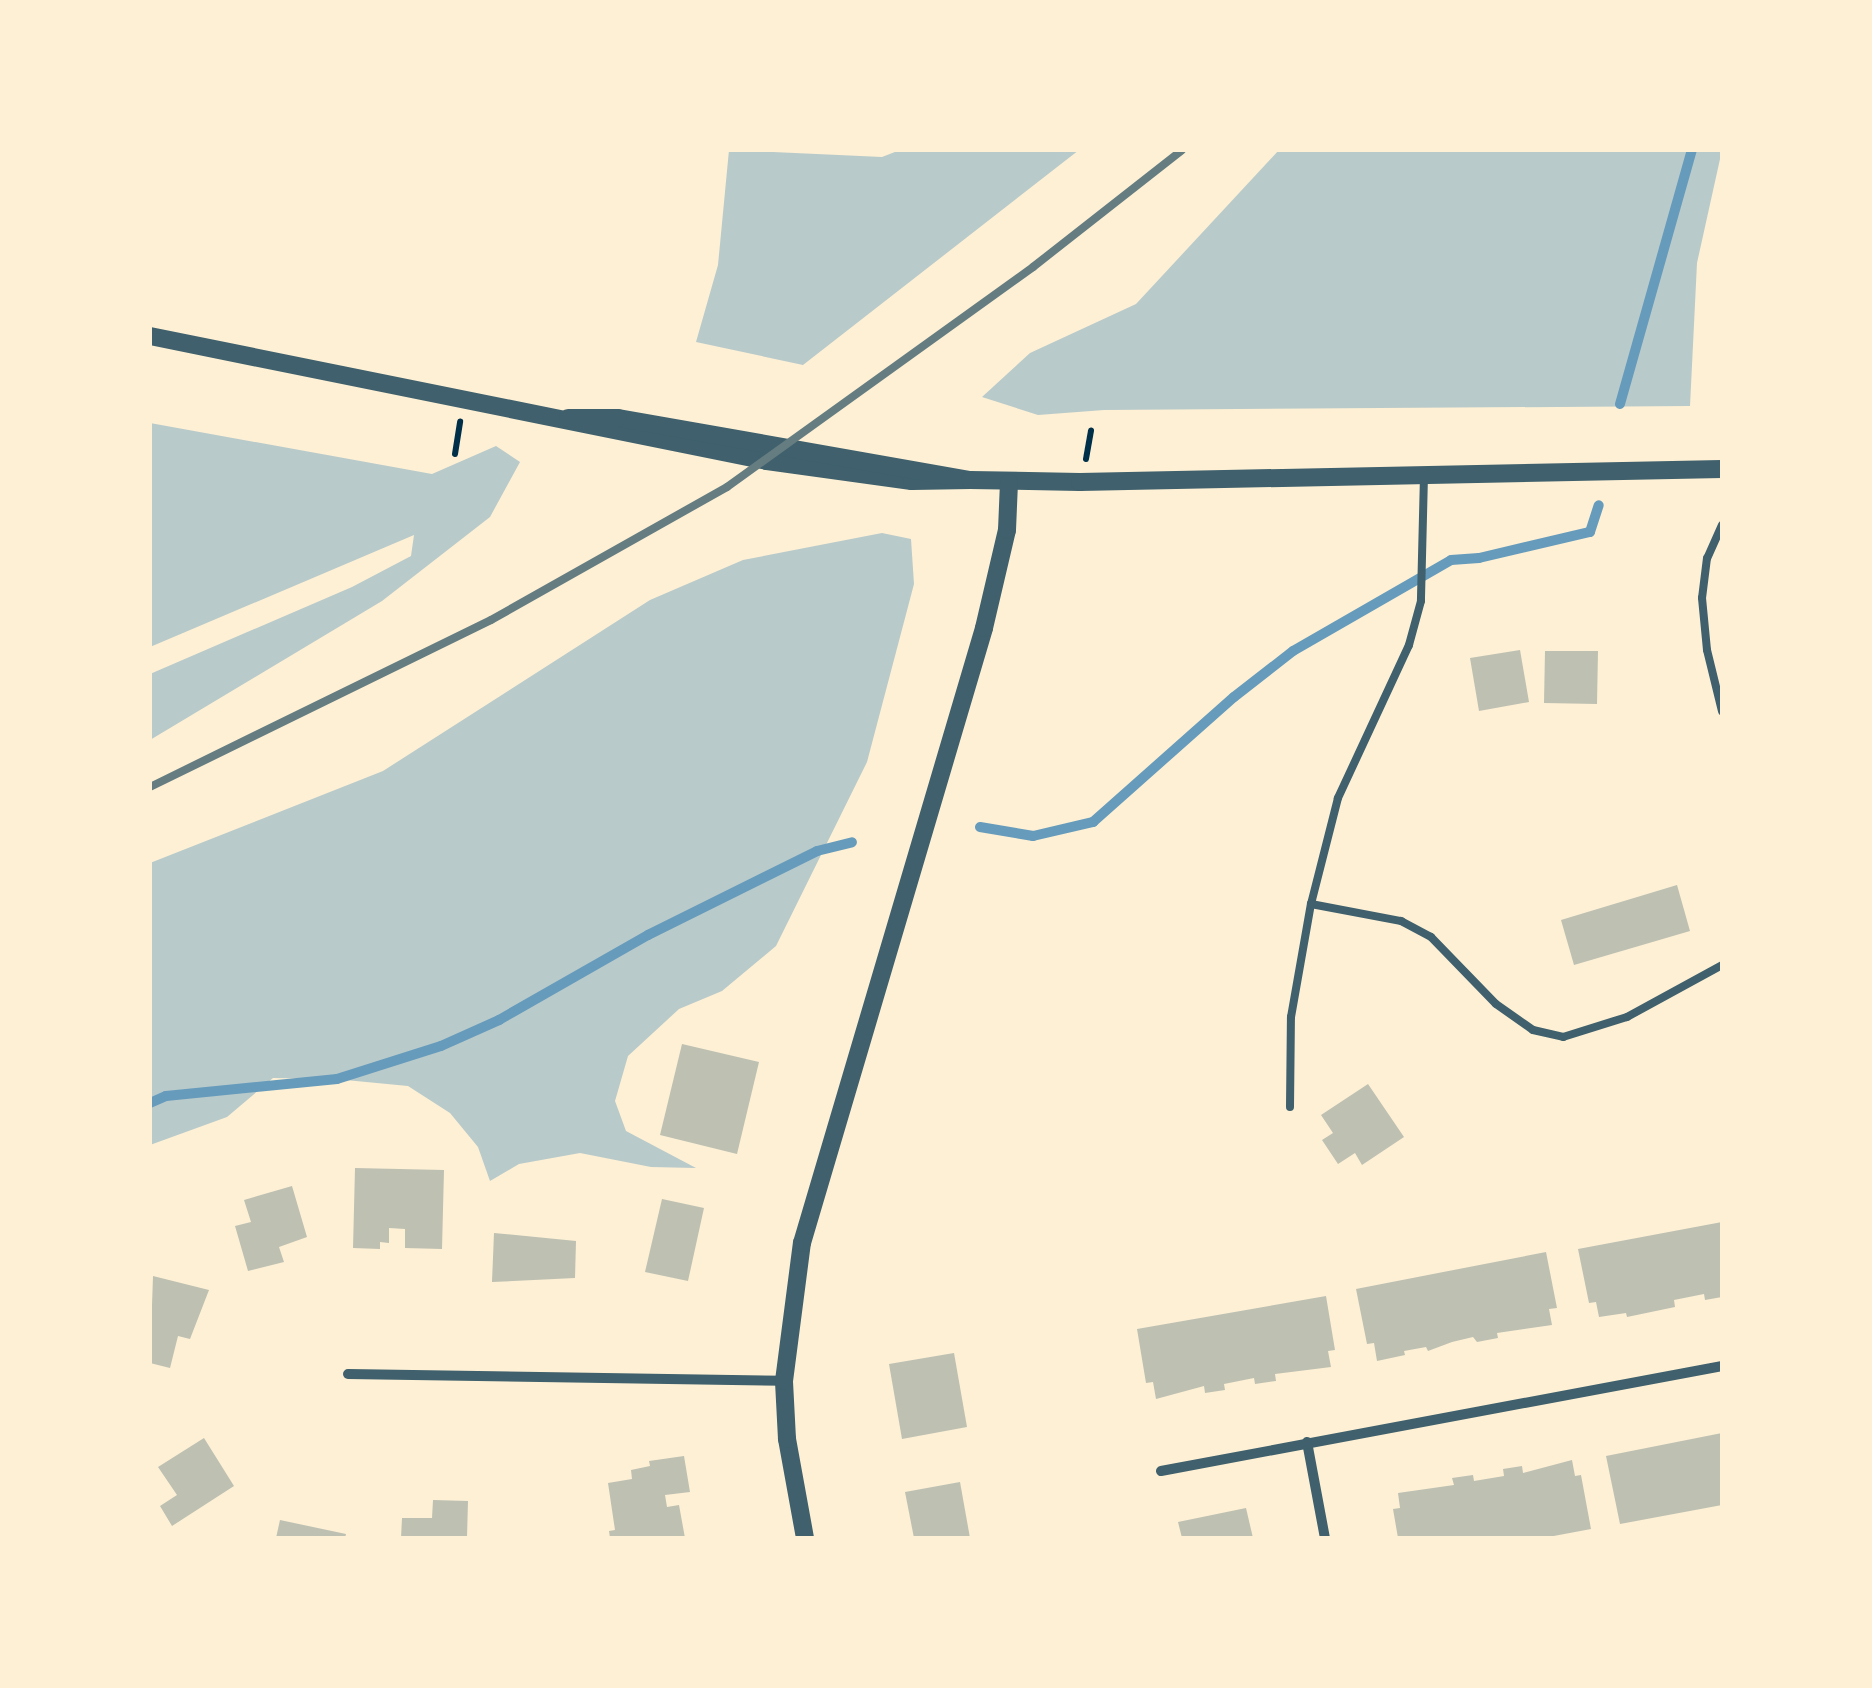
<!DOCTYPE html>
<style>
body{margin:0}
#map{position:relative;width:1872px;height:1688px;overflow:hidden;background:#fdf0d5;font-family:Raleway,sans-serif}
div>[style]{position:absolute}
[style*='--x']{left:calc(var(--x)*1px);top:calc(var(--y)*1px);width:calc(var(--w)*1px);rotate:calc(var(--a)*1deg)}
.green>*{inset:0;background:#b9caca}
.stream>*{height:10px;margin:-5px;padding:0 5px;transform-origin:5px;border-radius:5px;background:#669bbc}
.building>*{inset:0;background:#bec0b2}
.path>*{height:6px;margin:-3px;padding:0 3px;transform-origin:3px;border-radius:3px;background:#003049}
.service>*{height:8px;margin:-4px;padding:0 4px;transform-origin:4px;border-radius:4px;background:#3f606c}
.minor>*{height:10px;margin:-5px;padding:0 5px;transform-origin:5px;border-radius:5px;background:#3f606c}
.tertiary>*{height:18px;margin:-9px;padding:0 9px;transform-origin:9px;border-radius:9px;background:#3f606c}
.rail>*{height:8px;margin:-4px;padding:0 4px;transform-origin:4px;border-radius:4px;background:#657d81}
span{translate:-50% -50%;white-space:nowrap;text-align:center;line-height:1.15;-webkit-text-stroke:10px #fdf0d5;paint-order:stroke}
.frame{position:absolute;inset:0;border:152px solid #fdf0d5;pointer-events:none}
</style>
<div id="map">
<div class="green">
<i style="clip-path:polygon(729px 150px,882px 157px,900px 150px,1079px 150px,803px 365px,696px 342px,718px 265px)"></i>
<i style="clip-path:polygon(1279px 150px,1722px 150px,1697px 263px,1690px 406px,1104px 410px,1038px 415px,982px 397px,1030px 353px,1136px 304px)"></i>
<i style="clip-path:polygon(150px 423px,432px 474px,496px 446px,520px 462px,490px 517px,382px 601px,150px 740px,150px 674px,352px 587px,411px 556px,414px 535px,150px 647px)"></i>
<i style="clip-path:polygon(882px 533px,911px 539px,914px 584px,867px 762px,776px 946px,722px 991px,679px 1009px,628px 1056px,615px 1101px,626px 1131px,696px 1168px,651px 1167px,580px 1153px,519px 1164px,490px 1181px,478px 1147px,450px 1113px,408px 1086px,335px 1079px,273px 1078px,227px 1117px,150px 1145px,150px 863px,383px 771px,650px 600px,743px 560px)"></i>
</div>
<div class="stream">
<i style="--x:1620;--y:404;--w:264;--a:-74.2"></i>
<i style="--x:980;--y:827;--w:54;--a:9.6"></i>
<i style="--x:1033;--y:836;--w:62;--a:-13.1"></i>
<i style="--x:1093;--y:822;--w:188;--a:-41.6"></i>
<i style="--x:1234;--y:697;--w:75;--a:-37.9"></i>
<i style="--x:1293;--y:651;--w:182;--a:-29.9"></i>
<i style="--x:1451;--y:560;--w:28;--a:-4"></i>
<i style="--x:1479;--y:558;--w:114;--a:-13.2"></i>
<i style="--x:1590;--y:532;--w:28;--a:-72"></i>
<i style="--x:150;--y:1103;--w:17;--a:-24"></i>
<i style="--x:166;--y:1096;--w:172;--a:-5.7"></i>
<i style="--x:337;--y:1079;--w:109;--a:-17.6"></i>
<i style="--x:441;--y:1046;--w:64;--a:-24.1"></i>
<i style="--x:499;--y:1020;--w:172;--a:-29.7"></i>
<i style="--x:648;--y:935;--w:189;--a:-26.4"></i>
<i style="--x:817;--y:851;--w:36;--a:-14"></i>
</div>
<div class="building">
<i style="clip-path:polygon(1520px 650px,1529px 702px,1479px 711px,1470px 658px)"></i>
<i style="clip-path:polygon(1545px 651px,1598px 651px,1597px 704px,1544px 703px)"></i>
<i style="clip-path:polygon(1677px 885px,1690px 931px,1574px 965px,1561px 920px)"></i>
<i style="clip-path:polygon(682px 1044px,759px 1062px,737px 1154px,660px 1135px)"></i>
<i style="clip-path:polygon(1368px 1084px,1404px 1137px,1362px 1165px,1355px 1153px,1338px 1164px,1322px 1140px,1333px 1133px,1321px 1115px)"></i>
<i style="clip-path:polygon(355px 1168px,444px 1170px,442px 1249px,405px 1248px,405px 1229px,389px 1228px,389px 1243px,380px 1242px,380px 1249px,353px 1248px)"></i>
<i style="clip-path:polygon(292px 1186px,307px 1237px,279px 1247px,284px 1262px,248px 1271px,235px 1226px,251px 1222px,244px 1200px)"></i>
<i style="clip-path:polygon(662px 1199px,704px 1208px,688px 1281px,645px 1272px)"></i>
<i style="clip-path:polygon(1722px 1222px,1722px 1297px,1705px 1300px,1704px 1294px,1674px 1300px,1675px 1307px,1627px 1317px,1626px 1313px,1599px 1317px,1596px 1302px,1589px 1303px,1578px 1249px)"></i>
<i style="clip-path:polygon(494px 1233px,576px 1241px,575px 1278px,492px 1282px)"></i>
<i style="clip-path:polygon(1546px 1252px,1557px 1308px,1549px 1309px,1552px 1325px,1497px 1333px,1498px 1338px,1477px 1342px,1473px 1337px,1452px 1342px,1428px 1351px,1426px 1347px,1404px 1351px,1405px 1355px,1377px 1361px,1374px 1343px,1367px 1344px,1356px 1289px)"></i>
<i style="clip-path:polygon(153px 1276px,209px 1290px,190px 1339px,178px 1336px,170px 1368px,150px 1363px)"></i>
<i style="clip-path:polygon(1326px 1296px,1335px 1350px,1328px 1351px,1331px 1367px,1275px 1374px,1276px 1381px,1255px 1384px,1254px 1378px,1224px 1384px,1225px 1390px,1205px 1393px,1204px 1386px,1156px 1399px,1153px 1382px,1146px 1383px,1137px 1329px)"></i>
<i style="clip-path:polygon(954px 1353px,967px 1427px,902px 1439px,889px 1364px)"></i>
<i style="clip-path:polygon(1722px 1433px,1722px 1505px,1620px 1524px,1606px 1456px)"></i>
<i style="clip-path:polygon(204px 1438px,234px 1486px,172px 1526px,160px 1506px,177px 1495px,158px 1467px)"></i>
<i style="clip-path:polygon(684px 1456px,690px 1492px,665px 1495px,667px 1507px,679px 1505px,685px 1538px,610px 1538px,609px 1531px,615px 1530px,608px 1483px,632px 1479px,631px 1470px,650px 1466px,649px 1461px)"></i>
<i style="clip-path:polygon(1572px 1460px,1575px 1476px,1581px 1475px,1591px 1529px,1543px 1538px,1398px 1538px,1393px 1509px,1400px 1508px,1398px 1493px,1454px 1485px,1452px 1478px,1473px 1475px,1474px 1481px,1504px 1476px,1503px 1469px,1522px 1466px,1523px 1473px)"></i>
<i style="clip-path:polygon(960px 1482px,970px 1538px,914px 1538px,905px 1492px)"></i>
<i style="clip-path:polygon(433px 1500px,468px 1501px,467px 1538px,401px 1538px,402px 1518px,432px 1518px)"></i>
<i style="clip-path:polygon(1246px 1508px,1253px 1538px,1182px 1538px,1178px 1522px)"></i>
<i style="clip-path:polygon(280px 1520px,346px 1534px,345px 1538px,276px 1538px)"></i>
</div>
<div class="path">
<i style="--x:455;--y:454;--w:33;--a:-81"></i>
<i style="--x:1086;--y:459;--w:29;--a:-80"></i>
</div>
<div class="service">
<i style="--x:1424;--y:475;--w:126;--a:91.4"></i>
<i style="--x:1421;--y:601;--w:46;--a:105.3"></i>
<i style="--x:1409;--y:645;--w:169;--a:114.9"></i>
<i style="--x:1338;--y:798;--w:109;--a:104.3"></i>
<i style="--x:1311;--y:904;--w:92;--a:10.7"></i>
<i style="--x:1401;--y:921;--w:34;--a:28"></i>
<i style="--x:1431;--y:937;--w:93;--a:45.9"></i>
<i style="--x:1496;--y:1004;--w:45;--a:35.1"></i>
<i style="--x:1533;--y:1030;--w:31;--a:13"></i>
<i style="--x:1563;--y:1037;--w:67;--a:-17.4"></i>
<i style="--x:1627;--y:1017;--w:108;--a:-28.7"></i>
<i style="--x:1722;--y:525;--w:36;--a:114"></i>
<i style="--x:1707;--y:558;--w:40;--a:97.1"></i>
<i style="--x:1702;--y:598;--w:52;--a:84.5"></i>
<i style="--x:1707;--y:650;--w:63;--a:76.2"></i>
<i style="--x:1290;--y:1107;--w:90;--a:-89.4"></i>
<i style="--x:1291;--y:1017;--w:115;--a:-80"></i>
</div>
<div class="minor">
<i style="--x:348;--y:1374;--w:436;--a:0.9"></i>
<i style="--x:1307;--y:1442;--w:98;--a:79.4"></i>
<i style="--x:1161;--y:1471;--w:571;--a:-10.6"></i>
</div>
<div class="tertiary">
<i style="--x:150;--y:336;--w:630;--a:11.45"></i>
<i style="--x:767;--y:461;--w:146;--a:7.9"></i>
<i style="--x:912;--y:481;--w:58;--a:-1"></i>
<i style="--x:970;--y:480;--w:357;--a:-170"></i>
<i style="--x:618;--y:418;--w:50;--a:180"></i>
<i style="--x:970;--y:480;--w:110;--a:1"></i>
<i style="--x:1080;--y:482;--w:642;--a:-1.16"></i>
<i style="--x:805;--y:1538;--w:101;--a:-100.3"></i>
<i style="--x:787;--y:1439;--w:58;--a:-93"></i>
<i style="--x:784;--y:1381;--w:139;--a:-82.6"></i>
<i style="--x:802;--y:1243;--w:641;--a:-73.51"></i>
<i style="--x:984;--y:628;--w:101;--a:-76.8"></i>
<i style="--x:1007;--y:530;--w:47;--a:-87.6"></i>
</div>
<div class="rail">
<i style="--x:150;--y:787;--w:380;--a:-26.1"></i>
<i style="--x:491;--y:620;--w:271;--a:-29.4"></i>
<i style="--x:727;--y:487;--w:377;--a:-35.7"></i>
<i style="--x:1033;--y:267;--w:189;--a:-38.1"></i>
</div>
<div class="frame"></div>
</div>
